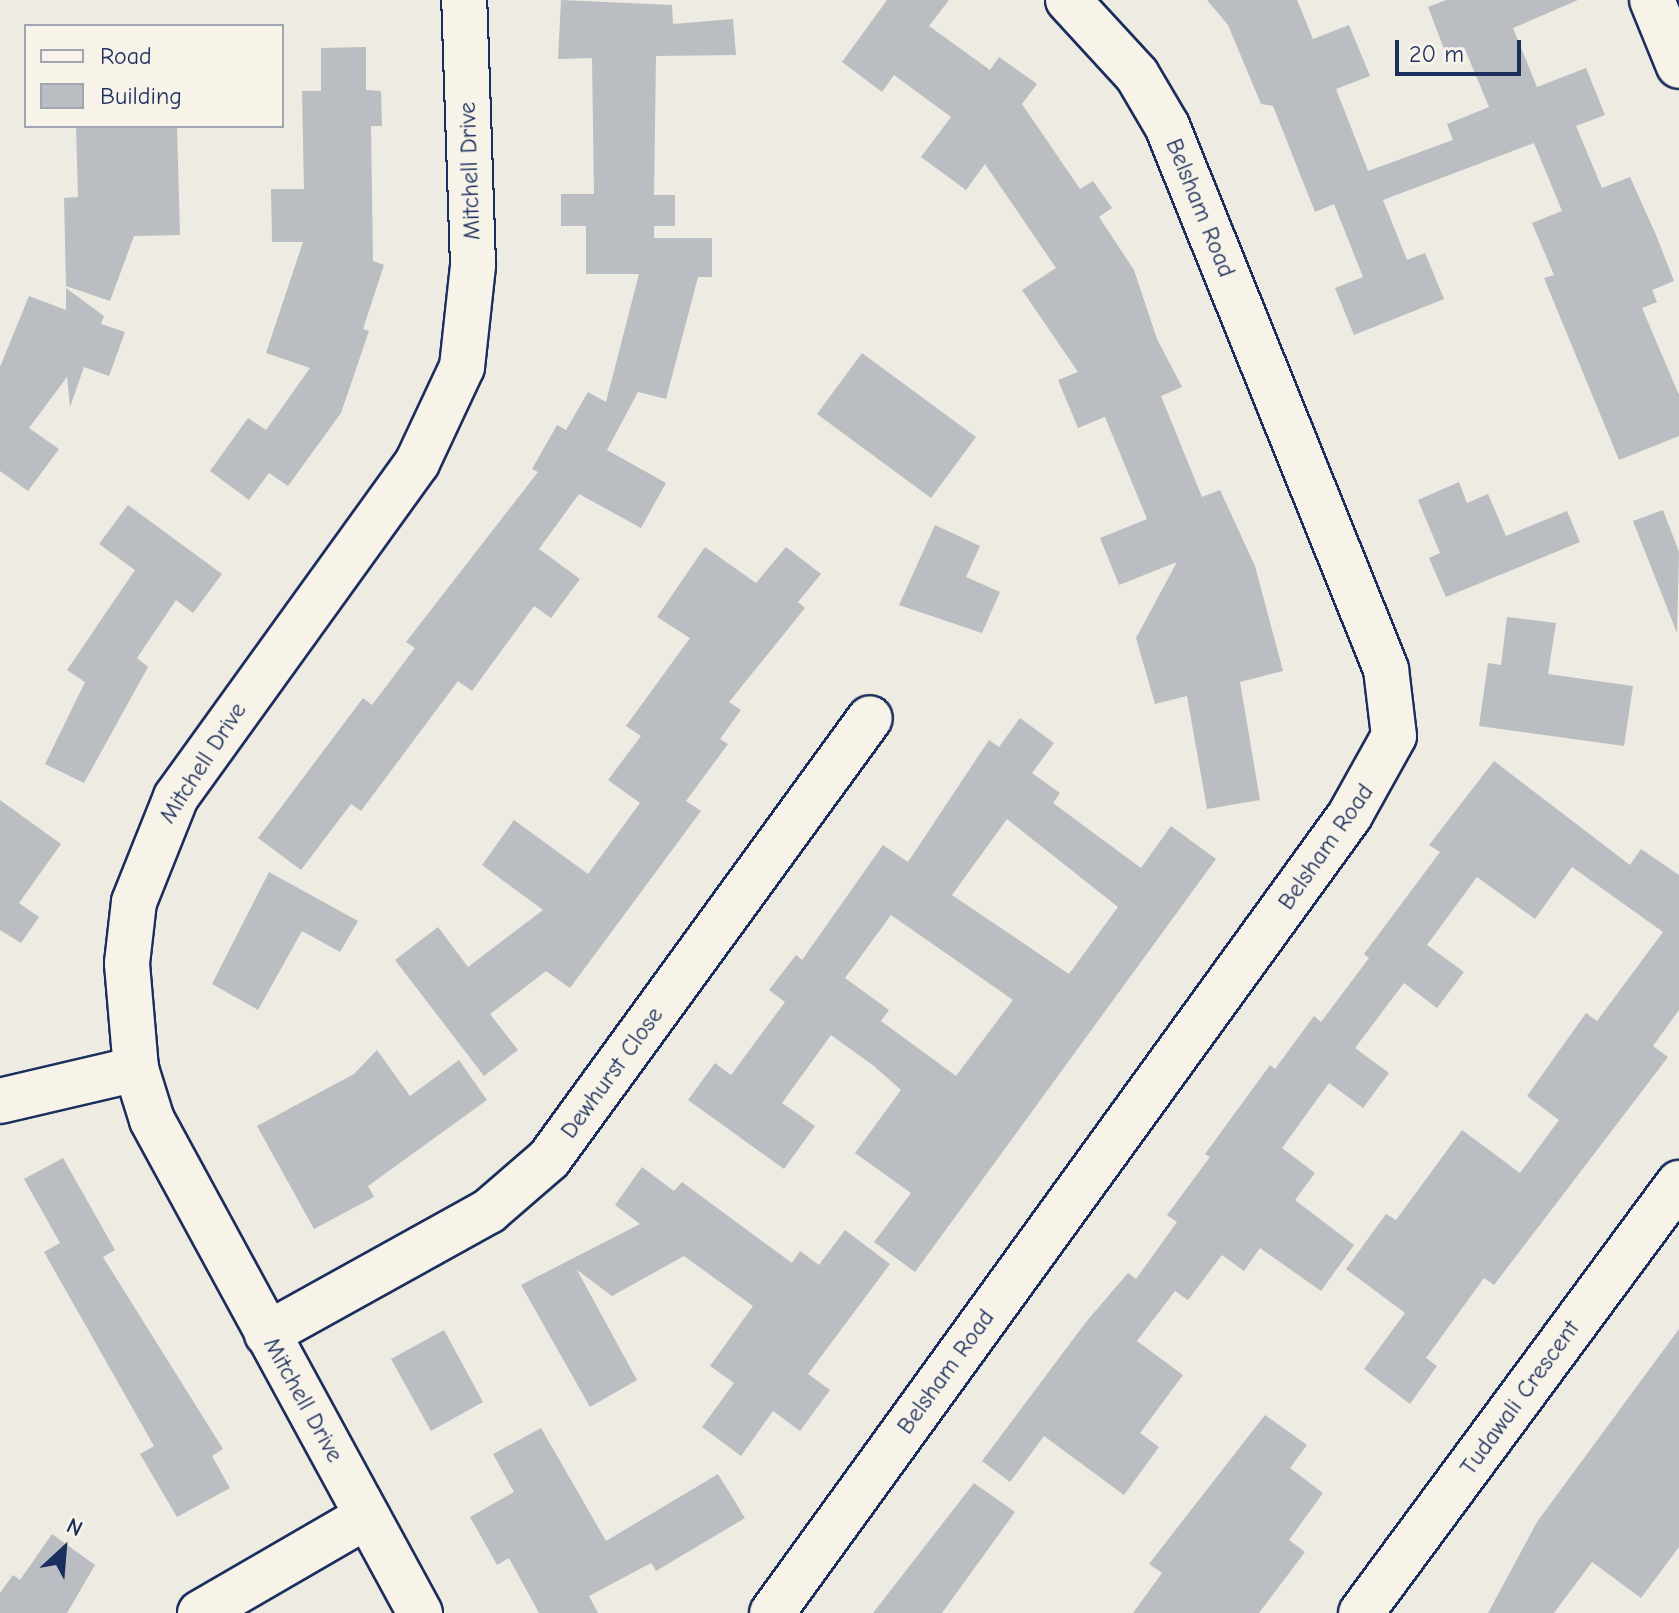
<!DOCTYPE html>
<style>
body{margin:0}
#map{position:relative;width:1679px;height:1613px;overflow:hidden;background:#eeebe2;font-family:"Comic Neue",sans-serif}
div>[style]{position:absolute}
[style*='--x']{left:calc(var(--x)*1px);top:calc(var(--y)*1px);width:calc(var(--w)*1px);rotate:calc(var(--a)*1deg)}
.building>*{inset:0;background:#babdc2}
.roads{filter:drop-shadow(2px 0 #1b2f5e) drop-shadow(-2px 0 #1b2f5e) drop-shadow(0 2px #1b2f5e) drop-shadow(0 -2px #1b2f5e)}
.minor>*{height:44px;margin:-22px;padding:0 22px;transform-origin:22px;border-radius:22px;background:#f7f3e8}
span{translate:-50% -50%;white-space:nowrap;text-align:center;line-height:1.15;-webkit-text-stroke:6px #f7f3e8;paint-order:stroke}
.street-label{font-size:24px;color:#1b2f5e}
.legend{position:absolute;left:24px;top:24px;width:260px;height:104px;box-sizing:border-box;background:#f7f3e8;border:2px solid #9fa5b1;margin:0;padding:10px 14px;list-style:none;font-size:24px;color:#1b2f5e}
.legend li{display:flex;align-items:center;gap:16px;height:40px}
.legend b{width:40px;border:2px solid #9fa5b1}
.north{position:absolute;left:24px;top:1509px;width:80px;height:80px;-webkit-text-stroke:6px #f7f3e8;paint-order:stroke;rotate:26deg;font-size:22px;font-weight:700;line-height:32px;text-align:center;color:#1b2f5e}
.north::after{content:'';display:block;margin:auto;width:28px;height:36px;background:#1b2f5e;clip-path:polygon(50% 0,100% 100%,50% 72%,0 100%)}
.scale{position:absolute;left:1395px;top:40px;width:126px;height:36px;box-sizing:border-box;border:4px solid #1b2f5e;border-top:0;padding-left:10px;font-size:24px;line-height:28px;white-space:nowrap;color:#1b2f5e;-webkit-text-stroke:6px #f7f3e8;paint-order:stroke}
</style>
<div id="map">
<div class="building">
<i style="clip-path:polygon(561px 0,672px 5px,673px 24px,733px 19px,736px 55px,656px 56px,654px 195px,675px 195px,675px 226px,654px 226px,654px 238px,712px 238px,712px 277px,698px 277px,666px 399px,638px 392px,607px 450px,666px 483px,641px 528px,579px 494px,539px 549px,580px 579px,551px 618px,534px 606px,472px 691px,458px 681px,361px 811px,351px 804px,301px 870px,258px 838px,363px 698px,372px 705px,415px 648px,406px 642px,538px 472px,532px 469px,557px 425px,566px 430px,588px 392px,606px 402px,639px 274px,586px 274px,586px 226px,561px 226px,561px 194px,594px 194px,592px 58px,558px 59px)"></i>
<i style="clip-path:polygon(887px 0,949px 0,929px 26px,990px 70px,999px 57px,1037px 84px,1022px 104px,1080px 189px,1093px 181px,1112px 208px,1099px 217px,1134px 270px,1157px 339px,1182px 387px,1161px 396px,1202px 497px,1220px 490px,1255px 566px,1283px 671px,1240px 682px,1260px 800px,1207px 809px,1187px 696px,1155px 704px,1136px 638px,1177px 562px,1119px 585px,1100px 538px,1147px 519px,1105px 417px,1078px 428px,1058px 380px,1078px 372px,1022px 290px,1056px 268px,985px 164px,966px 190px,921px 157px,951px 117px,894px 75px,882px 92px,842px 62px)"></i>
<i style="clip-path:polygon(1207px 0,1297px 0,1313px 39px,1349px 25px,1370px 76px,1336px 89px,1368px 171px,1453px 140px,1447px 124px,1489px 107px,1464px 47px,1446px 54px,1428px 7px,1446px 0,1578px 0,1513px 28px,1537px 87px,1586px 68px,1605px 115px,1576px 126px,1602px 188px,1630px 177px,1656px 235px,1674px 281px,1652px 290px,1657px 302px,1642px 308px,1679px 395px,1679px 436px,1619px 460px,1544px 278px,1554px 275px,1532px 223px,1562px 211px,1534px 143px,1383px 200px,1407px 260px,1425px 253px,1444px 299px,1354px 335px,1335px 288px,1363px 277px,1334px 204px,1315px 212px,1273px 106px,1261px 104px,1228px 25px)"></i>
<i style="clip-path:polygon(366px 47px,366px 90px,381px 91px,382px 126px,371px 126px,373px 261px,384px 265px,363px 329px,369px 331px,341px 413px,288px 486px,269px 473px,249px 500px,210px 471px,248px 418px,266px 430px,310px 368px,266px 353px,303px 242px,272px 242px,271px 189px,304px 189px,302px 91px,321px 91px,321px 48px)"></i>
<i style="clip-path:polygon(76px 126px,177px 126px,180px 235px,134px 236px,110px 301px,66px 286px,64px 198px,78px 197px)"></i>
<i style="clip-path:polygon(66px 288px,104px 316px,101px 324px,125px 332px,109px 376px,84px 367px,70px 407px,67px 377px,29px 428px,59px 449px,28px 491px,0 471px,0 367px,29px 296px,66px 310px)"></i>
<i style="clip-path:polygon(862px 353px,976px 437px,931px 498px,817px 414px)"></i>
<i style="clip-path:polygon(1459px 482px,1467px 503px,1488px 494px,1506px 536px,1567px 511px,1580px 542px,1446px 597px,1429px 558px,1440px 553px,1418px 500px)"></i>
<i style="clip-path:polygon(128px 505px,222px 574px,193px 613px,176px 600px,137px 658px,148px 667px,84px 783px,45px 764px,85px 682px,67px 670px,135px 570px,99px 544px)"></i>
<i style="clip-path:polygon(1663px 510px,1679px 552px,1677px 633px,1633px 521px)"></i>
<i style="clip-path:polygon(935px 525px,980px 546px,966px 577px,1000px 592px,982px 633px,899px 605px)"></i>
<i style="clip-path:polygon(705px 547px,756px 583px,786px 547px,821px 574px,798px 602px,805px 608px,729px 702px,741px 710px,720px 739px,728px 744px,686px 801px,701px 811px,570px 988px,546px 971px,490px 1014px,518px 1050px,484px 1076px,395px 960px,438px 927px,468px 967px,543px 910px,482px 865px,514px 820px,588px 874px,640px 803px,608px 780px,641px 736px,626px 726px,690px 638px,657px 617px)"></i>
<i style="clip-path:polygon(1507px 617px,1556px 623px,1548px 674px,1633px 686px,1624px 746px,1479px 726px,1488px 663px,1501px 665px)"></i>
<i style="clip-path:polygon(evenodd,1020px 718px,1054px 743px,1032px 773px,1060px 793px,1053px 803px,1141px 868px,1171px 826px,1216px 859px,915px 1272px,874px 1242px,911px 1193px,855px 1153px,901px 1090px,874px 1066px,831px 1035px,782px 1103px,815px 1126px,784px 1169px,688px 1100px,715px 1063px,731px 1075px,785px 1002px,769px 990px,796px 955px,802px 960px,883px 845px,908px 862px,989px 740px,999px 747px,1020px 718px,1007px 819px,1118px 907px,1069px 974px,952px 895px,1007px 819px,1020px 718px,891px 915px,1013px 1000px,956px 1076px,881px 1021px,889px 1010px,845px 978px,891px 915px)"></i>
<i style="clip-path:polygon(1494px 761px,1630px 865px,1641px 849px,1679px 875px,1679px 1010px,1653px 1046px,1668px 1057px,1494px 1285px,1484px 1278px,1426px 1358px,1437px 1366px,1410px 1404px,1364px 1369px,1405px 1313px,1346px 1269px,1386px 1214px,1396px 1220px,1462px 1130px,1520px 1173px,1559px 1120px,1527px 1096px,1586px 1013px,1597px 1021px,1663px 932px,1572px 867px,1535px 919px,1477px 877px,1427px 945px,1464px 972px,1437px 1008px,1404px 983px,1355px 1048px,1389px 1073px,1363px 1108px,1329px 1083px,1282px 1148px,1315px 1173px,1295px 1200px,1354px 1245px,1321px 1291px,1260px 1248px,1244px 1271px,1222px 1255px,1188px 1300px,1175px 1291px,1137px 1341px,1183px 1375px,1140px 1433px,1159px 1447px,1124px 1495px,1044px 1436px,1010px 1482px,982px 1461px,1086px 1322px,1128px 1273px,1136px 1279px,1177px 1222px,1167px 1215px,1210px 1157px,1205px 1154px,1270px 1065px,1275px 1069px,1314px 1016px,1321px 1022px,1369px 958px,1364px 954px,1440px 852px,1429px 845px)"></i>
<i style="clip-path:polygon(0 800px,61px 844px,19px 903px,39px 917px,21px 943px,0 930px)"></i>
<i style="clip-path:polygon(269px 872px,358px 921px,340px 952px,302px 931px,258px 1010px,212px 984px)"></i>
<i style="clip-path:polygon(377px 1050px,410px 1096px,459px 1060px,487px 1100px,368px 1186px,374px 1197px,314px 1229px,257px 1126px,354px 1074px)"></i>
<i style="clip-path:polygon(63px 1158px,115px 1250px,103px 1257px,223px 1449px,212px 1456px,230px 1488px,177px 1517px,140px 1454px,154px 1446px,44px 1252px,60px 1243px,24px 1179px)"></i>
<i style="clip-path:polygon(642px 1167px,674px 1191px,682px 1182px,792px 1263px,800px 1251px,819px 1265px,845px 1230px,890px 1264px,808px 1374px,830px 1390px,800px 1431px,773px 1411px,741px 1456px,702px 1427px,734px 1383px,710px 1366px,753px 1306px,684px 1256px,612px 1296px,577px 1270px,637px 1380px,590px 1407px,521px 1285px,640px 1224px,615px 1205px)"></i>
<i style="clip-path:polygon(1679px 1329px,1679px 1547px,1641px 1598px,1592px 1562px,1554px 1613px,1488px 1613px,1537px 1522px)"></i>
<i style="clip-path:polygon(444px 1330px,483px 1402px,431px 1431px,391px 1359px)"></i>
<i style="clip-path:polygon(1265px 1415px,1307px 1445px,1290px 1468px,1323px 1493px,1289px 1540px,1305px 1552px,1259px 1613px,1133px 1613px,1162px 1573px,1149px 1564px)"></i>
<i style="clip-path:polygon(541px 1428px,606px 1541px,718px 1474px,745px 1518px,656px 1571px,651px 1563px,589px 1596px,598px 1613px,539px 1613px,509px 1558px,497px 1565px,470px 1517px,514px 1492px,493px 1454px)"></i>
<i style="clip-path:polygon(974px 1483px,1015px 1512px,942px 1613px,873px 1613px)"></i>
<i style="clip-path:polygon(52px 1534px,95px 1565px,67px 1613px,0 1613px,0 1593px,13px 1575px,20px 1580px)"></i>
</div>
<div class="roads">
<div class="minor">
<i style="--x:1652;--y:0;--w:71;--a:67.8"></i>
<i style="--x:0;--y:1101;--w:140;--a:-13.2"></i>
<i style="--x:267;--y:1334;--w:254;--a:-29"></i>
<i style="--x:489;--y:1211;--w:79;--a:-40.9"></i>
<i style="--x:549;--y:1159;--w:545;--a:-53.95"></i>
<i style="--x:200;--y:1613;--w:193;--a:-30.1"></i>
<i style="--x:420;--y:1613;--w:561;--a:-118.53"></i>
<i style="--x:152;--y:1120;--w:53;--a:-107.4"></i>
<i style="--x:136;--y:1069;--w:106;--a:-94.9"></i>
<i style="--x:127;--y:963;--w:61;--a:-83.5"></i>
<i style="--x:134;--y:902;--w:113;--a:-68.2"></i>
<i style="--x:176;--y:797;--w:412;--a:-54.2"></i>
<i style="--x:417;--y:463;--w:106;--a:-64.9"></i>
<i style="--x:462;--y:367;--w:103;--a:-83.8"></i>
<i style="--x:473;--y:265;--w:265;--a:-91.9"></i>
<i style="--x:772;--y:1613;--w:985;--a:-54.08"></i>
<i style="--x:1350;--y:815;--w:90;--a:-60.9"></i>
<i style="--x:1394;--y:736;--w:67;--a:-96.8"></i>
<i style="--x:1386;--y:669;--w:585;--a:-111.96"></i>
<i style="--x:1167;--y:126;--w:59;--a:-120.5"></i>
<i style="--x:1137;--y:75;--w:102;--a:-132.6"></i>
<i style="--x:1361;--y:1613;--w:535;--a:-53.52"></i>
</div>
</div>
<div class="street-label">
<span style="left:470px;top:171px;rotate:-92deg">Mitchell Drive</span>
<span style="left:1200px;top:208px;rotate:68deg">Belsham Road</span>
<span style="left:203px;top:763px;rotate:-57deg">Mitchell Drive</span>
<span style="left:1326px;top:847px;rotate:-55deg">Belsham Road</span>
<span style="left:612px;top:1073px;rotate:-54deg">Dewhurst Close</span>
<span style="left:946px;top:1372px;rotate:-54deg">Belsham Road</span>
<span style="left:1520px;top:1398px;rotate:-54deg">Tudawali Crescent</span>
<span style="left:303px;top:1400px;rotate:61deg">Mitchell Drive</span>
</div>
<ul class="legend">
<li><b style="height:10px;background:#f7f3e8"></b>Road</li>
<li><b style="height:22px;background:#babdc2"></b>Building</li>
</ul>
<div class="north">N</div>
<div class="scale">20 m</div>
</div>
